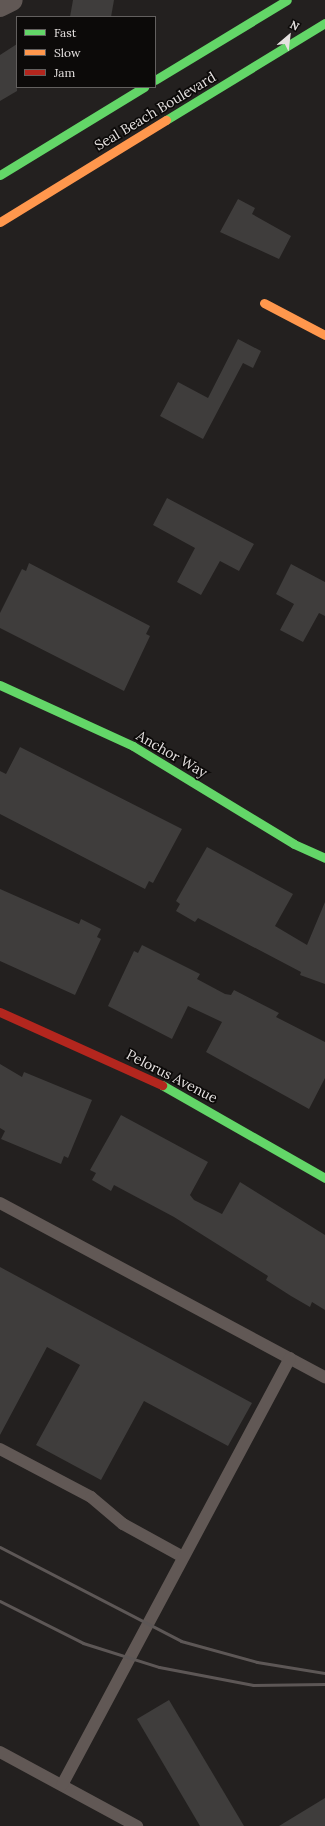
<!DOCTYPE html>
<style>
body{margin:0}
#map{position:relative;width:325px;height:1826px;overflow:hidden;background:#23201f;font-family:Lora,serif}
div>[style]{position:absolute}
[style*='--x']{left:calc(var(--x)*1px);top:calc(var(--y)*1px);width:calc(var(--w)*1px);rotate:calc(var(--a)*1deg)}
.building>*{inset:0;background:#3f3d3c}
.lane>*{height:12px;margin:-6px;padding:0 6px;transform-origin:6px;border-radius:6px;background:#615855}
.street>*{height:22px;margin:-11px;padding:0 11px;transform-origin:11px;border-radius:11px;background:#615855}
.fast>*{height:9px;margin:-4.5px;padding:0 4.5px;transform-origin:4.5px;border-radius:4.5px;background:#63d668}
.slow>*{height:9px;margin:-4.5px;padding:0 4.5px;transform-origin:4.5px;border-radius:4.5px;background:#ff974d}
.jam>*{height:9px;margin:-4.5px;padding:0 4.5px;transform-origin:4.5px;border-radius:4.5px;background:#b3261e}
.rail>*{height:3px;margin:-1.5px;padding:0 1.5px;transform-origin:1.5px;border-radius:1.5px;background:#5d5756}
span{translate:-50% -50%;white-space:nowrap;text-align:center;line-height:1.15;-webkit-text-stroke:3.5px #0c0a09;paint-order:stroke}
.street-label{font-size:14px;color:#e5e1e0}
.legend{position:absolute;left:16px;top:16px;width:140px;height:72px;box-sizing:border-box;background:#0c0a09;border:1px solid #63605f;margin:0;padding:5px 7px;list-style:none;font-size:12px;color:#e5e1e0}
.legend li{display:flex;align-items:center;gap:8px;height:20px}
.legend b{width:20px;border:1px solid #63605f}
.north{position:absolute;left:269px;top:16px;width:40px;height:40px;-webkit-text-stroke:3px #0c0a09;paint-order:stroke;rotate:28deg;font-size:11px;font-weight:700;line-height:16px;text-align:center;color:#e5e1e0}
.north::after{content:'';display:block;margin:auto;width:14px;height:18px;background:#e5e1e0;clip-path:polygon(50% 0,100% 100%,50% 72%,0 100%)}
</style>
<div id="map">
<div class="building">
<i style="clip-path:polygon(73px 0,114px 0,111px 17px,70px 17px)"></i>
<i style="clip-path:polygon(17px 44px,17px 91px,0 101px,0 55px)"></i>
<i style="clip-path:polygon(238px 199px,255px 208px,252px 214px,291px 236px,279px 259px,220px 232px)"></i>
<i style="clip-path:polygon(238px 339px,261px 351px,253px 368px,243px 363px,203px 439px,160px 416px,178px 382px,208px 398px)"></i>
<i style="clip-path:polygon(167px 498px,254px 544px,239px 571px,220px 561px,201px 595px,177px 582px,195px 548px,153px 525px)"></i>
<i style="clip-path:polygon(29px 563px,150px 626px,146px 634px,150px 636px,124px 691px,0 628px,0 613px,22px 569px,26px 571px)"></i>
<i style="clip-path:polygon(291px 564px,325px 582px,325px 616px,319px 613px,303px 642px,280px 630px,294px 604px,276px 594px)"></i>
<i style="clip-path:polygon(20px 747px,182px 829px,153px 883px,149px 881px,145px 889px,0 814px,0 771px,6px 774px)"></i>
<i style="clip-path:polygon(207px 847px,293px 894px,275px 926px,307px 945px,325px 902px,325px 984px,300px 975px,301px 972px,198px 918px,195px 922px,176px 911px,180px 904px,176px 901px)"></i>
<i style="clip-path:polygon(0 889px,79px 924px,81px 919px,101px 929px,97px 937px,101px 939px,75px 995px,0 961px)"></i>
<i style="clip-path:polygon(142px 945px,200px 974px,197px 979px,225px 994px,231px 995px,234px 990px,279px 1013px,276px 1017px,325px 1042px,325px 1078px,309px 1109px,206px 1052px,222px 1022px,188px 1006px,172px 1039px,108px 1006px,134px 951px,138px 953px)"></i>
<i style="clip-path:polygon(0 1064px,22px 1077px,24px 1072px,92px 1100px,68px 1158px,64px 1156px,61px 1164px,1px 1139px,5px 1131px,0 1128px)"></i>
<i style="clip-path:polygon(121px 1115px,208px 1162px,190px 1195px,194px 1200px,222px 1214px,240px 1182px,325px 1235px,325px 1310px,312px 1302px,310px 1307px,291px 1296px,266px 1280px,268px 1276px,174px 1217px,114px 1185px,111px 1191px,92px 1180px,96px 1173px,90px 1170px)"></i>
<i style="clip-path:polygon(0 1267px,252px 1403px,228px 1446px,144px 1401px,101px 1480px,36px 1445px,80px 1365px,47px 1347px,0 1435px)"></i>
<i style="clip-path:polygon(169px 1700px,244px 1826px,200px 1826px,137px 1719px)"></i>
<i style="clip-path:polygon(325px 1798px,325px 1826px,279px 1826px)"></i>
</div>
<div class="lane">
<i style="--x:0;--y:1203;--w:369;--a:28.2"></i>
<i style="--x:0;--y:1449;--w:103;--a:27.8"></i>
<i style="--x:91;--y:1497;--w:42;--a:40.2"></i>
<i style="--x:123;--y:1524;--w:68;--a:28.8"></i>
<i style="--x:0;--y:1752;--w:156;--a:28.4"></i>
<i style="--x:62;--y:1785;--w:484;--a:-61.9"></i>
</div>
<div class="street">
<i style="--x:0;--y:6;--w:13;--a:-27"></i>
</div>
<div class="fast">
<i style="--x:155;--y:80;--w:154;--a:-31.2"></i>
<i style="--x:166;--y:120;--w:186;--a:-31.4"></i>
<i style="--x:0;--y:175;--w:169;--a:-31.4"></i>
<i style="--x:0;--y:685;--w:146;--a:24.6"></i>
<i style="--x:133;--y:746;--w:188;--a:31.3"></i>
<i style="--x:294;--y:844;--w:34;--a:24"></i>
<i style="--x:162;--y:1085;--w:188;--a:29.7"></i>
</div>
<div class="slow">
<i style="--x:0;--y:222;--w:195;--a:-31.6"></i>
<i style="--x:264;--y:303;--w:69;--a:27.7"></i>
</div>
<div class="jam">
<i style="--x:0;--y:1012;--w:178;--a:24.3"></i>
</div>
<div class="rail">
<i style="--x:0;--y:1547;--w:204;--a:27.4"></i>
<i style="--x:181;--y:1641;--w:79;--a:15.4"></i>
<i style="--x:257;--y:1662;--w:69;--a:9.2"></i>
<i style="--x:0;--y:1601;--w:93;--a:26.8"></i>
<i style="--x:83;--y:1643;--w:80;--a:17.5"></i>
<i style="--x:159;--y:1667;--w:96;--a:10.8"></i>
<i style="--x:253;--y:1685;--w:72;--a:-0.8"></i>
</div>
<div class="street-label">
<span style="left:155px;top:111px;rotate:-31deg">Seal Beach Boulevard</span>
<span style="left:172px;top:754px;rotate:30deg">Anchor Way</span>
<span style="left:172px;top:1076px;rotate:27deg">Pelorus Avenue</span>
</div>
<ul class="legend">
<li><b style="height:5px;background:#63d668"></b>Fast</li>
<li><b style="height:5px;background:#ff974d"></b>Slow</li>
<li><b style="height:5px;background:#b3261e"></b>Jam</li>
</ul>
<div class="north">N</div>
</div>
